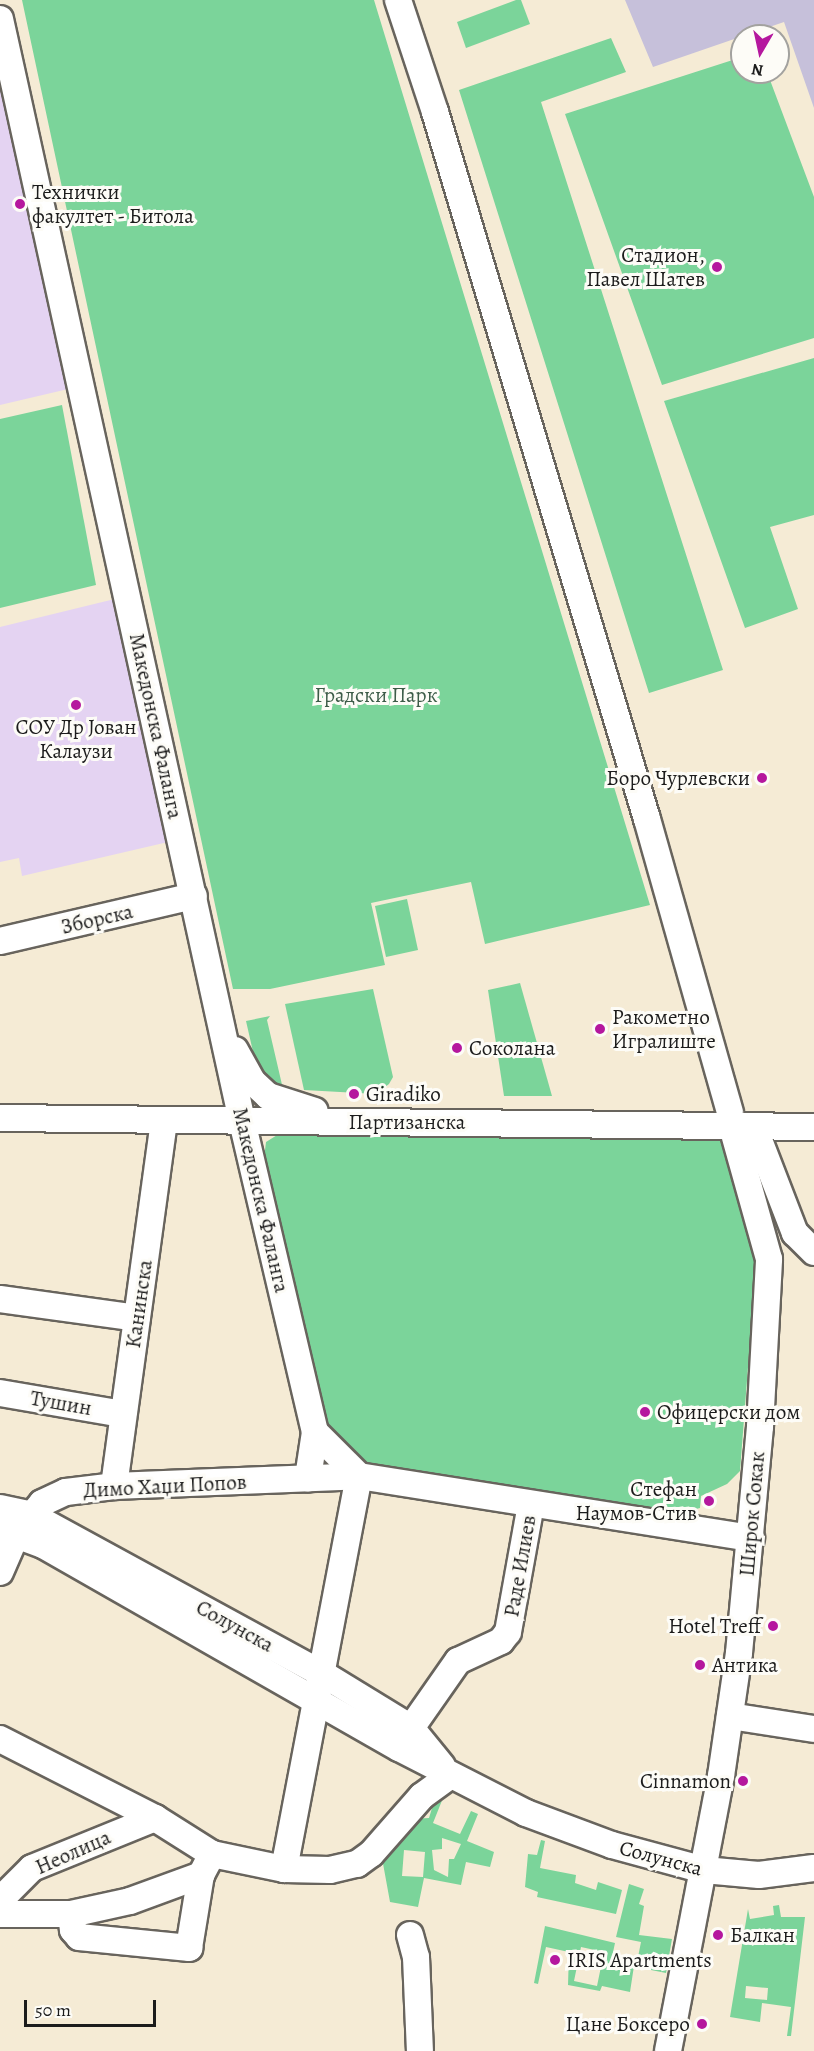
<!DOCTYPE html>
<meta charset="utf-8">
<style>
body{margin:0}
#map{position:relative;width:814px;height:2051px;overflow:hidden;background:#f5ebd5;font-family:Alegreya,serif}
div>[style]{position:absolute}
[style*='--x']{left:calc(var(--x)*1px);top:calc(var(--y)*1px);width:calc(var(--w)*1px);rotate:calc(var(--a)*1deg)}
.built>*{inset:0;background:#e4d3f2}
.industrial>*{inset:0;background:#c6c0da}
.green>*{inset:0;background:#7bd49a}
.roads{filter:drop-shadow(2px 0 #68645d) drop-shadow(-2px 0 #68645d) drop-shadow(0 2px #68645d) drop-shadow(0 -2px #68645d)}
.minor>*{height:26px;margin:-13px;padding:0 13px;transform-origin:13px;border-radius:13px;background:#fff}
.dots>*{width:16px;height:16px;translate:-50% -50%;box-sizing:border-box;border:3px solid #fdfcf7;border-radius:50%}
span{translate:-50% -50%;white-space:nowrap;text-align:center;line-height:1.15;-webkit-text-stroke:6px #fdfcf7;paint-order:stroke}
.poi-label{font-size:21px;color:#1c1c1c}
.left{translate:0 -50%;text-align:left}
.right{translate:-100% -50%;text-align:right}
.park-label{font-size:21px;color:#3d5c48}
.street-label{font-size:21px;color:#1c1c1c}
.north{position:absolute;left:730px;top:24px;width:60px;height:60px;box-sizing:border-box;background:#fdfcf7;border:2px solid #a3a29f;border-radius:50%;rotate:189deg;font-size:16px;font-weight:700;line-height:24px;text-align:center;color:#1c1c1c}
.north::after{content:'';display:block;margin:auto;width:21px;height:27px;background:#b5179e;clip-path:polygon(50% 0,100% 100%,50% 72%,0 100%)}
.scale{position:absolute;left:24px;top:2000px;width:132px;height:27px;box-sizing:border-box;border:3px solid #1c1c1c;border-top:0;padding-left:8px;font-size:18px;line-height:21px;white-space:nowrap;color:#1c1c1c;-webkit-text-stroke:4px #fdfcf7;paint-order:stroke}
</style>
<div id="map">
<div class="built">
<i style="clip-path:polygon(0 75px,81px 386px,0 405px)"></i>
<i style="clip-path:polygon(127px 596px,181px 839px,22px 876px,19px 858px,0 862px,0 627px)"></i>
</div>
<div class="industrial">
<i style="clip-path:polygon(625px 0,814px 0,814px 108px,784px 22px,653px 67px)"></i>
</div>
<div class="green">
<i style="clip-path:polygon(22px 0,374px 0,650px 905px,485px 944px,471px 882px,423px 892px,371px 903px,385px 965px,270px 989px,233px 989px)"></i>
<i style="clip-path:polygon(516px 0,521px 0,530px 24px,466px 48px,457px 22px)"></i>
<i style="clip-path:polygon(611px 38px,626px 72px,541px 102px,723px 670px,649px 693px,459px 90px)"></i>
<i style="clip-path:polygon(742px 57px,742px 72px,767px 72px,814px 197px,814px 338px,662px 385px,565px 114px)"></i>
<i style="clip-path:polygon(814px 358px,814px 515px,770px 527px,798px 609px,745px 628px,664px 401px)"></i>
<i style="clip-path:polygon(62px 405px,96px 585px,0 608px,0 419px)"></i>
<i style="clip-path:polygon(407px 899px,418px 950px,386px 957px,375px 906px)"></i>
<i style="clip-path:polygon(520px 983px,552px 1096px,504px 1096px,488px 990px)"></i>
<i style="clip-path:polygon(373px 989px,393px 1077px,389px 1084px,376px 1094px,304px 1090px,285px 1004px)"></i>
<i style="clip-path:polygon(270px 1016px,267px 1020px,283px 1089px,276px 1089px,263px 1077px,256px 1065px,246px 1021px)"></i>
<i style="clip-path:polygon(282px 1132px,724px 1137px,756px 1264px,740px 1471px,727px 1484px,701px 1496px,700px 1508px,672px 1515px,389px 1470px,361px 1460px,331px 1432px,321px 1407px,264px 1158px,266px 1142px)"></i>
<i style="clip-path:polygon(evenodd,436px 1795px,443px 1798px,433px 1823px,460px 1834px,471px 1811px,478px 1814px,467px 1841px,494px 1852px,490px 1867px,466px 1862px,461px 1885px,424px 1878px,418px 1907px,390px 1902px,382px 1858px,411px 1819px,429px 1818px,436px 1795px,442px 1838px,461px 1844px,454px 1859px,449px 1859px,448px 1877px,434px 1870px,432px 1850px,442px 1849px,442px 1838px,436px 1795px,404px 1850px,425px 1852px,423px 1877px,402px 1876px,404px 1850px)"></i>
<i style="clip-path:polygon(541px 1840px,545px 1841px,540px 1868px,576px 1875px,575px 1883px,596px 1890px,598px 1882px,622px 1890px,616px 1914px,537px 1897px,538px 1892px,525px 1887px,528px 1854px,537px 1855px)"></i>
<i style="clip-path:polygon(629px 1884px,644px 1889px,639px 1904px,644px 1906px,639px 1935px,672px 1939px,666px 1973px,636px 1967px,641px 1942px,616px 1937px)"></i>
<i style="clip-path:polygon(evenodd,779px 1905px,781px 1917px,805px 1917px,791px 2036px,787px 2036px,791px 2007px,762px 2003px,760px 2022px,730px 2017px,748px 1909px,750px 1919px,774px 1915px,773px 1906px,779px 1905px,746px 1986px,768px 1988px,767px 2000px,745px 1998px,746px 1986px)"></i>
<i style="clip-path:polygon(evenodd,545px 1926px,615px 1943px,611px 1962px,634px 1966px,630px 1992px,602px 1986px,600px 1991px,568px 1985px,569px 1952px,546px 1947px,538px 1984px,534px 1983px,545px 1926px,581px 1947px,604px 1952px,597px 1986px,574px 1981px,581px 1947px)"></i>
</div>
<div class="roads">
<div class="minor">
<i style="--x:398;--y:0;--w:118;--a:71.7"></i>
<i style="--x:435;--y:112;--w:738;--a:73.31"></i>
<i style="--x:647;--y:819;--w:305;--a:74.2"></i>
<i style="--x:0;--y:19;--w:1128;--a:77.61"></i>
<i style="--x:242;--y:1121;--w:319;--a:76.8"></i>
<i style="--x:315;--y:1432;--w:47;--a:98.7"></i>
<i style="--x:0;--y:941;--w:199;--a:-13.1"></i>
<i style="--x:235;--y:1050;--w:37;--a:61"></i>
<i style="--x:253;--y:1082;--w:21;--a:43"></i>
<i style="--x:268;--y:1096;--w:49;--a:17.7"></i>
<i style="--x:0;--y:1118;--w:814;--a:0.63"></i>
<i style="--x:754;--y:1127;--w:114;--a:68.9"></i>
<i style="--x:795;--y:1233;--w:27;--a:45"></i>
<i style="--x:0;--y:1299;--w:138;--a:7.9"></i>
<i style="--x:0;--y:1393;--w:125;--a:9.7"></i>
<i style="--x:114;--y:1486;--w:368;--a:-82.2"></i>
<i style="--x:0;--y:1508;--w:30;--a:12"></i>
<i style="--x:29;--y:1514;--w:335;--a:28.6"></i>
<i style="--x:323;--y:1674;--w:103;--a:31.5"></i>
<i style="--x:411;--y:1728;--w:49;--a:50.8"></i>
<i style="--x:0;--y:1529;--w:46;--a:20.4"></i>
<i style="--x:43;--y:1545;--w:410;--a:29.7"></i>
<i style="--x:399;--y:1748;--w:143;--a:27.1"></i>
<i style="--x:526;--y:1813;--w:92;--a:20.4"></i>
<i style="--x:612;--y:1845;--w:95;--a:15.2"></i>
<i style="--x:704;--y:1870;--w:55;--a:5.2"></i>
<i style="--x:759;--y:1875;--w:55;--a:-7.3"></i>
<i style="--x:0;--y:1572;--w:43;--a:-66.4"></i>
<i style="--x:17;--y:1533;--w:39;--a:-50"></i>
<i style="--x:42;--y:1503;--w:26;--a:-25"></i>
<i style="--x:66;--y:1492;--w:48;--a:-7.1"></i>
<i style="--x:114;--y:1486;--w:245;--a:-2.3"></i>
<i style="--x:359;--y:1476;--w:397;--a:9"></i>
<i style="--x:730;--y:1716;--w:85;--a:8.8"></i>
<i style="--x:411;--y:1728;--w:82;--a:-55"></i>
<i style="--x:458;--y:1661;--w:47;--a:-24.9"></i>
<i style="--x:501;--y:1641;--w:11;--a:-52"></i>
<i style="--x:508;--y:1632;--w:130;--a:-79.8"></i>
<i style="--x:0;--y:1739;--w:174;--a:27"></i>
<i style="--x:155;--y:1818;--w:67;--a:32.3"></i>
<i style="--x:212;--y:1854;--w:74;--a:11.8"></i>
<i style="--x:284;--y:1869;--w:400;--a:-79.2"></i>
<i style="--x:359;--y:1476;--w:62;--a:-135"></i>
<i style="--x:284;--y:1869;--w:46;--a:1.2"></i>
<i style="--x:330;--y:1870;--w:28;--a:-13"></i>
<i style="--x:357;--y:1864;--w:17;--a:-36"></i>
<i style="--x:371;--y:1854;--w:77;--a:-48.7"></i>
<i style="--x:422;--y:1796;--w:34;--a:-36"></i>
<i style="--x:0;--y:1900;--w:45;--a:-45"></i>
<i style="--x:32;--y:1868;--w:133;--a:-22.1"></i>
<i style="--x:0;--y:1914;--w:71;--a:0"></i>
<i style="--x:71;--y:1914;--w:60;--a:-12.4"></i>
<i style="--x:130;--y:1901;--w:76;--a:-20.1"></i>
<i style="--x:71;--y:1914;--w:16;--a:83"></i>
<i style="--x:73;--y:1930;--w:9;--a:49"></i>
<i style="--x:79;--y:1937;--w:111;--a:5.7"></i>
<i style="--x:189;--y:1948;--w:74;--a:-80.7"></i>
<i style="--x:201;--y:1875;--w:24;--a:-62"></i>
<i style="--x:410;--y:1935;--w:23;--a:75"></i>
<i style="--x:416;--y:1957;--w:94;--a:87.6"></i>
<i style="--x:668;--y:2051;--w:280;--a:-79.1"></i>
<i style="--x:721;--y:1776;--w:124;--a:-81.7"></i>
<i style="--x:739;--y:1653;--w:227;--a:-84.7"></i>
<i style="--x:760;--y:1427;--w:168;--a:-86.9"></i>
<i style="--x:769;--y:1259;--w:127;--a:-105.6"></i>
</div>
</div>
<div class="dots">
<i style="left:20px;top:204px;background:#b5179e"></i>
<i style="left:717px;top:267px;background:#b5179e"></i>
<i style="left:76px;top:705px;background:#b5179e"></i>
<i style="left:762px;top:778px;background:#b5179e"></i>
<i style="left:600px;top:1029px;background:#b5179e"></i>
<i style="left:457px;top:1048px;background:#b5179e"></i>
<i style="left:354px;top:1094px;background:#b5179e"></i>
<i style="left:645px;top:1412px;background:#b5179e"></i>
<i style="left:709px;top:1501px;background:#b5179e"></i>
<i style="left:773px;top:1626px;background:#b5179e"></i>
<i style="left:700px;top:1665px;background:#b5179e"></i>
<i style="left:743px;top:1781px;background:#b5179e"></i>
<i style="left:718px;top:1935px;background:#b5179e"></i>
<i style="left:555px;top:1960px;background:#b5179e"></i>
<i style="left:702px;top:2024px;background:#b5179e"></i>
</div>
<div class="poi-label">
<span class="left" style="left:32px;top:204px">Технички<br>факултет - Битола</span>
<span class="right" style="left:705px;top:267px">Стадион,<br>Павел Шатев</span>
<span style="left:76px;top:739px">СОУ Др Јован<br>Калаузи</span>
<span class="right" style="left:750px;top:778px">Боро Чурлевски</span>
<span class="left" style="left:612px;top:1029px">Ракометно<br>Игралиште</span>
<span class="left" style="left:469px;top:1048px">Соколана</span>
<span class="left" style="left:366px;top:1094px">Giradiko</span>
<span class="left" style="left:657px;top:1412px">Офицерски дом</span>
<span class="right" style="left:697px;top:1501px">Стефан<br>Наумов-Стив</span>
<span class="right" style="left:761px;top:1626px">Hotel Treff</span>
<span class="left" style="left:712px;top:1665px">Антика</span>
<span class="right" style="left:731px;top:1781px">Cinnamon</span>
<span class="left" style="left:730px;top:1935px">Балкан</span>
<span class="left" style="left:567px;top:1960px">IRIS Apartments</span>
<span class="right" style="left:690px;top:2024px">Цане Боксеро</span>
</div>
<div class="park-label">
<span style="left:376px;top:695px">Градски Парк</span>
</div>
<div class="street-label">
<span style="left:156px;top:726px;rotate:78deg">Македонска Фаланга</span>
<span style="left:97px;top:919px;rotate:-13deg">Зборска</span>
<span style="left:407px;top:1122px">Партизанска</span>
<span style="left:261px;top:1200px;rotate:77deg">Македонска Фаланга</span>
<span style="left:139px;top:1304px;rotate:-82deg">Канинска</span>
<span style="left:61px;top:1403px;rotate:10deg">Тушин</span>
<span style="left:165px;top:1486px;rotate:-3deg">Димо Хаџи Попов</span>
<span style="left:752px;top:1514px;rotate:-85deg">Широк Сокак</span>
<span style="left:520px;top:1566px;rotate:-80deg">Раде Илиев</span>
<span style="left:235px;top:1626px;rotate:29deg">Солунска</span>
<span style="left:73px;top:1852px;rotate:-24deg">Неолица</span>
<span style="left:661px;top:1858px;rotate:15deg">Солунска</span>
</div>
<div class="north">N</div>
<div class="scale">50 m</div>
</div>
